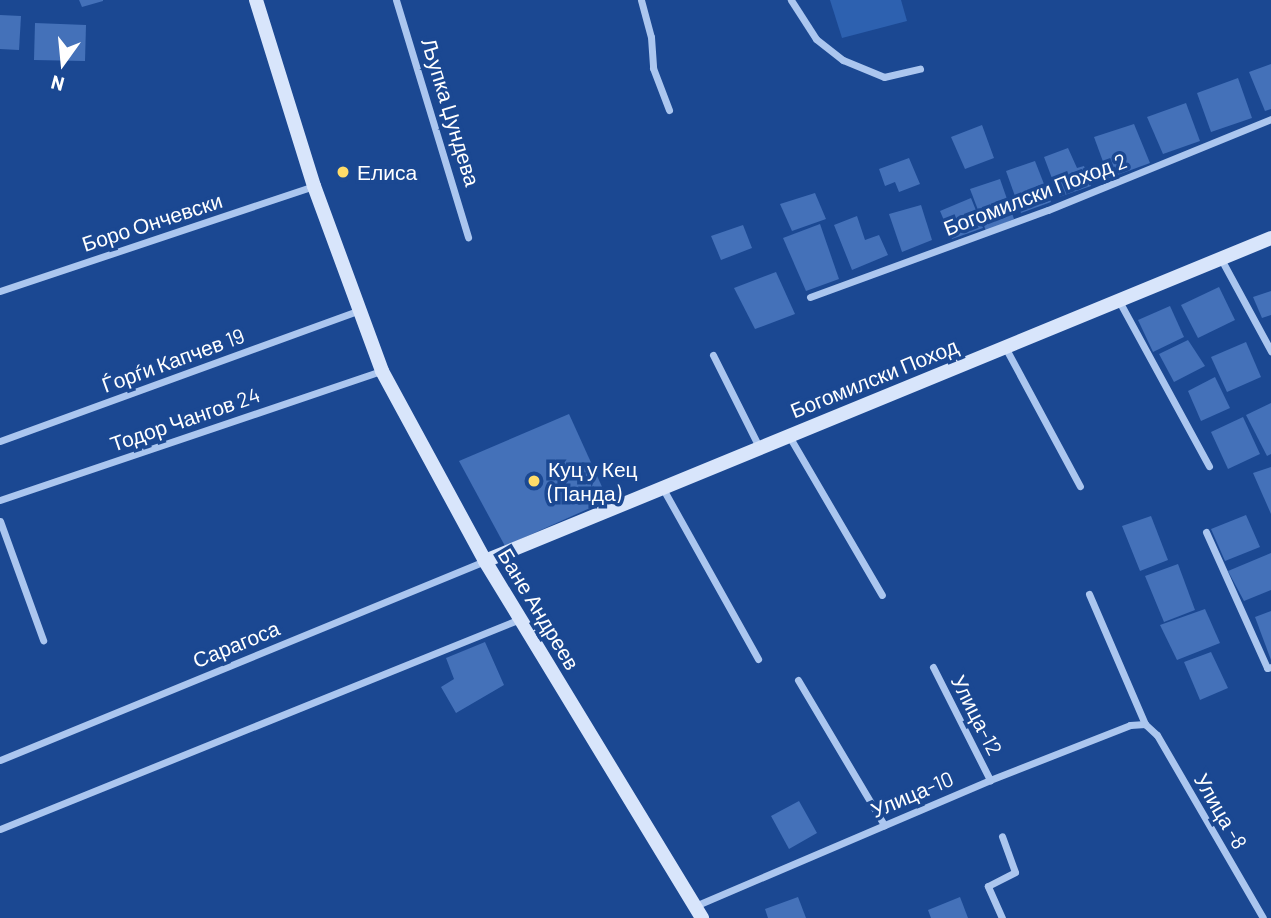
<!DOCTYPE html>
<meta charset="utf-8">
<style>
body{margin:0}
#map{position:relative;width:1271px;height:918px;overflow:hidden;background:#1b4892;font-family:Barlow,sans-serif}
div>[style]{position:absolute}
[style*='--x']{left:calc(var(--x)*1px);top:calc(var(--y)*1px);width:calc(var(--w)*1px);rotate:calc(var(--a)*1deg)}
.green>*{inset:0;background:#2d61b0}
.building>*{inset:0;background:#4471b9}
.street>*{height:7px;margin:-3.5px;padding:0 3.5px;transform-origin:3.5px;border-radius:3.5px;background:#abc6ef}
.secondary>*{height:14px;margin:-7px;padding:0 7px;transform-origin:7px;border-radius:7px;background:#d8e5fb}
.dots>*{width:19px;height:19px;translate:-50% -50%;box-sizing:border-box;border:4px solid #1b4892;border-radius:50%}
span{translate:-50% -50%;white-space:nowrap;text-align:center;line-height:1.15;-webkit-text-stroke:7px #1b4892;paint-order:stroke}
.street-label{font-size:21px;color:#fff}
.poi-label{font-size:21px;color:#fff}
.left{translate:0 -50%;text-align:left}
.north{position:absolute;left:28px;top:28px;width:70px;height:70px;-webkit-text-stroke:5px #1b4892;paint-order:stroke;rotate:195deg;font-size:19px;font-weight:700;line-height:28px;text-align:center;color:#fff}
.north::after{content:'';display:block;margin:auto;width:24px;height:32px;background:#fff;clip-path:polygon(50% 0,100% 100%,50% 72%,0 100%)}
</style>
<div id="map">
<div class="green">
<i style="clip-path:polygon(830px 0,901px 0,907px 21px,842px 38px)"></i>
</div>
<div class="building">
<i style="clip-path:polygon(79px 0,103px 0,103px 1px,82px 7px)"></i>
<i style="clip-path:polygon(0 15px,21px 16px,19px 50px,0 49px)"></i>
<i style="clip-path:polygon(35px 23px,86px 25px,85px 61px,34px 60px)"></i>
<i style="clip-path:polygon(1271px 64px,1271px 109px,1265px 111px,1249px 72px)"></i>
<i style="clip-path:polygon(1238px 78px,1252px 118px,1211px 132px,1197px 93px)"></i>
<i style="clip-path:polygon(1186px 103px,1200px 141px,1163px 154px,1147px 117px)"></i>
<i style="clip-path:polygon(1134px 124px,1150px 163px,1109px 178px,1094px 137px)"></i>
<i style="clip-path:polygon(982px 125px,994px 158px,965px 169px,951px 137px)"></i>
<i style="clip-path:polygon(1068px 148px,1077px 168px,1084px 166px,1091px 186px,1059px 197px,1044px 157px)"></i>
<i style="clip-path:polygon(909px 158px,920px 184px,899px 192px,895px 182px,885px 186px,879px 169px)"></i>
<i style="clip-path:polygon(1035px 161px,1051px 202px,1021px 213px,1006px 171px)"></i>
<i style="clip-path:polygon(1000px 179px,1014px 219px,986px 231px,970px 189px)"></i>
<i style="clip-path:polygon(815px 193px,826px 219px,792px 231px,780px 204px)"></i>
<i style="clip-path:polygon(971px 198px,983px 228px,952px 239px,940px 211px)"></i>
<i style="clip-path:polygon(921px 205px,932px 240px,902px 252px,889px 214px)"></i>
<i style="clip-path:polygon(857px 216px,865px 240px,879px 235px,888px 255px,852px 270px,834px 225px)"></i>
<i style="clip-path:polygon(820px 224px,839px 279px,806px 291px,783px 238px)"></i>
<i style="clip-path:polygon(743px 225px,752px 248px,721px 260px,711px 236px)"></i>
<i style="clip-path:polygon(776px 272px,795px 314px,755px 329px,734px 288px)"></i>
<i style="clip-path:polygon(1219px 287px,1235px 320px,1198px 338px,1181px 305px)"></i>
<i style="clip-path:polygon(1271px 291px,1271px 315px,1262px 318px,1253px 297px)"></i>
<i style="clip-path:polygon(1170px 306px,1184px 337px,1153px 352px,1138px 320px)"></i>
<i style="clip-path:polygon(1188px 340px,1205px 366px,1174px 382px,1159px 354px)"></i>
<i style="clip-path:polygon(1246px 342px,1261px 377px,1227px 392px,1211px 357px)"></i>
<i style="clip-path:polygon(1215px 377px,1230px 408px,1201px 421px,1188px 391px)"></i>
<i style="clip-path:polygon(1271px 403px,1271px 454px,1267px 456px,1246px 415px)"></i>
<i style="clip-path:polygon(569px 414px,608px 500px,505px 546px,459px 461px)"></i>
<i style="clip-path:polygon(1243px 417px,1260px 454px,1228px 469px,1211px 432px)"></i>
<i style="clip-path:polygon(1271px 467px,1271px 514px,1253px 473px)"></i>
<i style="clip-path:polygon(1246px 515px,1260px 547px,1225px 561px,1211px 529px)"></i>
<i style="clip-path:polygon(1151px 516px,1168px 560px,1140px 571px,1122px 526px)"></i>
<i style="clip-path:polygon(1271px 553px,1271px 590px,1244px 601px,1228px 571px)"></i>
<i style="clip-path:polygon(1178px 564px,1195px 610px,1164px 622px,1145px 576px)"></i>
<i style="clip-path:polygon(1205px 609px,1220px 643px,1177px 660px,1160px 625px)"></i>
<i style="clip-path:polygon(1271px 611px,1271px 660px,1255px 617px)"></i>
<i style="clip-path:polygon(485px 642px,504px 685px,456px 713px,441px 687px,454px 679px,446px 658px)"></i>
<i style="clip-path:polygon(1211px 652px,1228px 688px,1200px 700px,1184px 662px)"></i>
<i style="clip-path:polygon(799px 801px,817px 833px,789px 849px,771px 816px)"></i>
<i style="clip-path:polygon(798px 897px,806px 918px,768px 918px,765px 909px)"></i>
<i style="clip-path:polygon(960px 897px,968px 918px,931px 918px,928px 910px)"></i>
</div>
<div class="street">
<i style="--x:396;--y:0;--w:248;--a:73.1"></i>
<i style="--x:641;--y:0;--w:38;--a:75"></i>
<i style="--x:651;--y:37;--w:31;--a:86"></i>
<i style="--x:653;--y:68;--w:45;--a:69.1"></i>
<i style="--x:791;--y:0;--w:46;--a:57.3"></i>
<i style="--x:816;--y:39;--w:34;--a:38"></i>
<i style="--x:843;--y:60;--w:44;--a:22.5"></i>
<i style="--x:884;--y:77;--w:37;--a:-13"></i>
<i style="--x:1221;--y:259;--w:105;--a:61.5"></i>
<i style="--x:0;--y:291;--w:331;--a:-18.5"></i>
<i style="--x:810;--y:297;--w:253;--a:-20.1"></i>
<i style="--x:1048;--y:210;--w:241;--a:-22.2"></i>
<i style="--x:1119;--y:301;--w:188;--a:61.4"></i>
<i style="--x:1005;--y:347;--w:158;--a:61.7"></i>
<i style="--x:713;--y:355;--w:103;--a:63.4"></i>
<i style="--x:789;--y:436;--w:184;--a:59.7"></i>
<i style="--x:0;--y:441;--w:381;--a:-20"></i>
<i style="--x:662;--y:487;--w:197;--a:60.8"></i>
<i style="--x:0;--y:500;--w:403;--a:-18.7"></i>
<i style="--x:0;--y:521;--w:127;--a:70.1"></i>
<i style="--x:1206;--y:532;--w:149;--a:65.8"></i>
<i style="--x:1267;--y:668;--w:4;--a:-14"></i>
<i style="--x:1089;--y:594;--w:142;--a:66.7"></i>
<i style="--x:1145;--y:724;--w:16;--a:43"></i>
<i style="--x:1157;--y:735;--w:211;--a:59.9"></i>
<i style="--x:933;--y:667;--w:127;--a:63.2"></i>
<i style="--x:798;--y:680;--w:169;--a:59.3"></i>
<i style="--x:0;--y:760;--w:524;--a:-22.31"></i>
<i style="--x:0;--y:829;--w:561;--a:-21.99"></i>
<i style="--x:695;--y:906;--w:321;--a:-23.1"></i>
<i style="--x:990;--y:780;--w:150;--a:-21.4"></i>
<i style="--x:1130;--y:725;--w:15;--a:-4"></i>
<i style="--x:1002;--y:918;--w:35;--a:-114"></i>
<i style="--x:988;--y:886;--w:30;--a:-27"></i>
<i style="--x:1015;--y:872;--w:38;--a:-110"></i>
</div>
<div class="secondary">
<i style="--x:256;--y:0;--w:195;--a:72.7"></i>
<i style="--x:314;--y:186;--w:197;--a:69.8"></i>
<i style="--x:382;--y:371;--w:216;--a:61.5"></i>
<i style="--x:485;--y:561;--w:418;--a:58.7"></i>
<i style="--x:485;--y:561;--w:850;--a:-22.34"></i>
</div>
<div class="dots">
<i style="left:343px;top:172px;background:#ffdc69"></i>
<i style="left:534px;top:481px;background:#ffdc69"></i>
</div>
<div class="street-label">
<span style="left:451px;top:112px;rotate:73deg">Љупка Џундева</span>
<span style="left:1035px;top:194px;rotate:-21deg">Богомилски Поход 2</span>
<span style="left:152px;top:222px;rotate:-18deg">Боро Ончевски</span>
<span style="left:173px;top:360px;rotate:-20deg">Ѓорѓи Капчев 19</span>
<span style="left:874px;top:378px;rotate:-22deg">Богомилски Поход</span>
<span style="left:185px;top:419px;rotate:-19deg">Тодор Чангов 24</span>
<span style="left:539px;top:609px;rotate:59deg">Бане Андреев</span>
<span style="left:236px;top:644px;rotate:-22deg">Сарагоса</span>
<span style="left:977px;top:715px;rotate:63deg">Улица-12</span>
<span style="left:912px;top:794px;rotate:-23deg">Улица-10</span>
<span style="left:1221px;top:811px;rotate:60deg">Улица -8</span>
</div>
<div class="poi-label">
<span class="left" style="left:357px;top:172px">Елиса</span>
<span class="left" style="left:548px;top:481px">Куц у Кец<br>(Панда)</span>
</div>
<div class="north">N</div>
</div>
